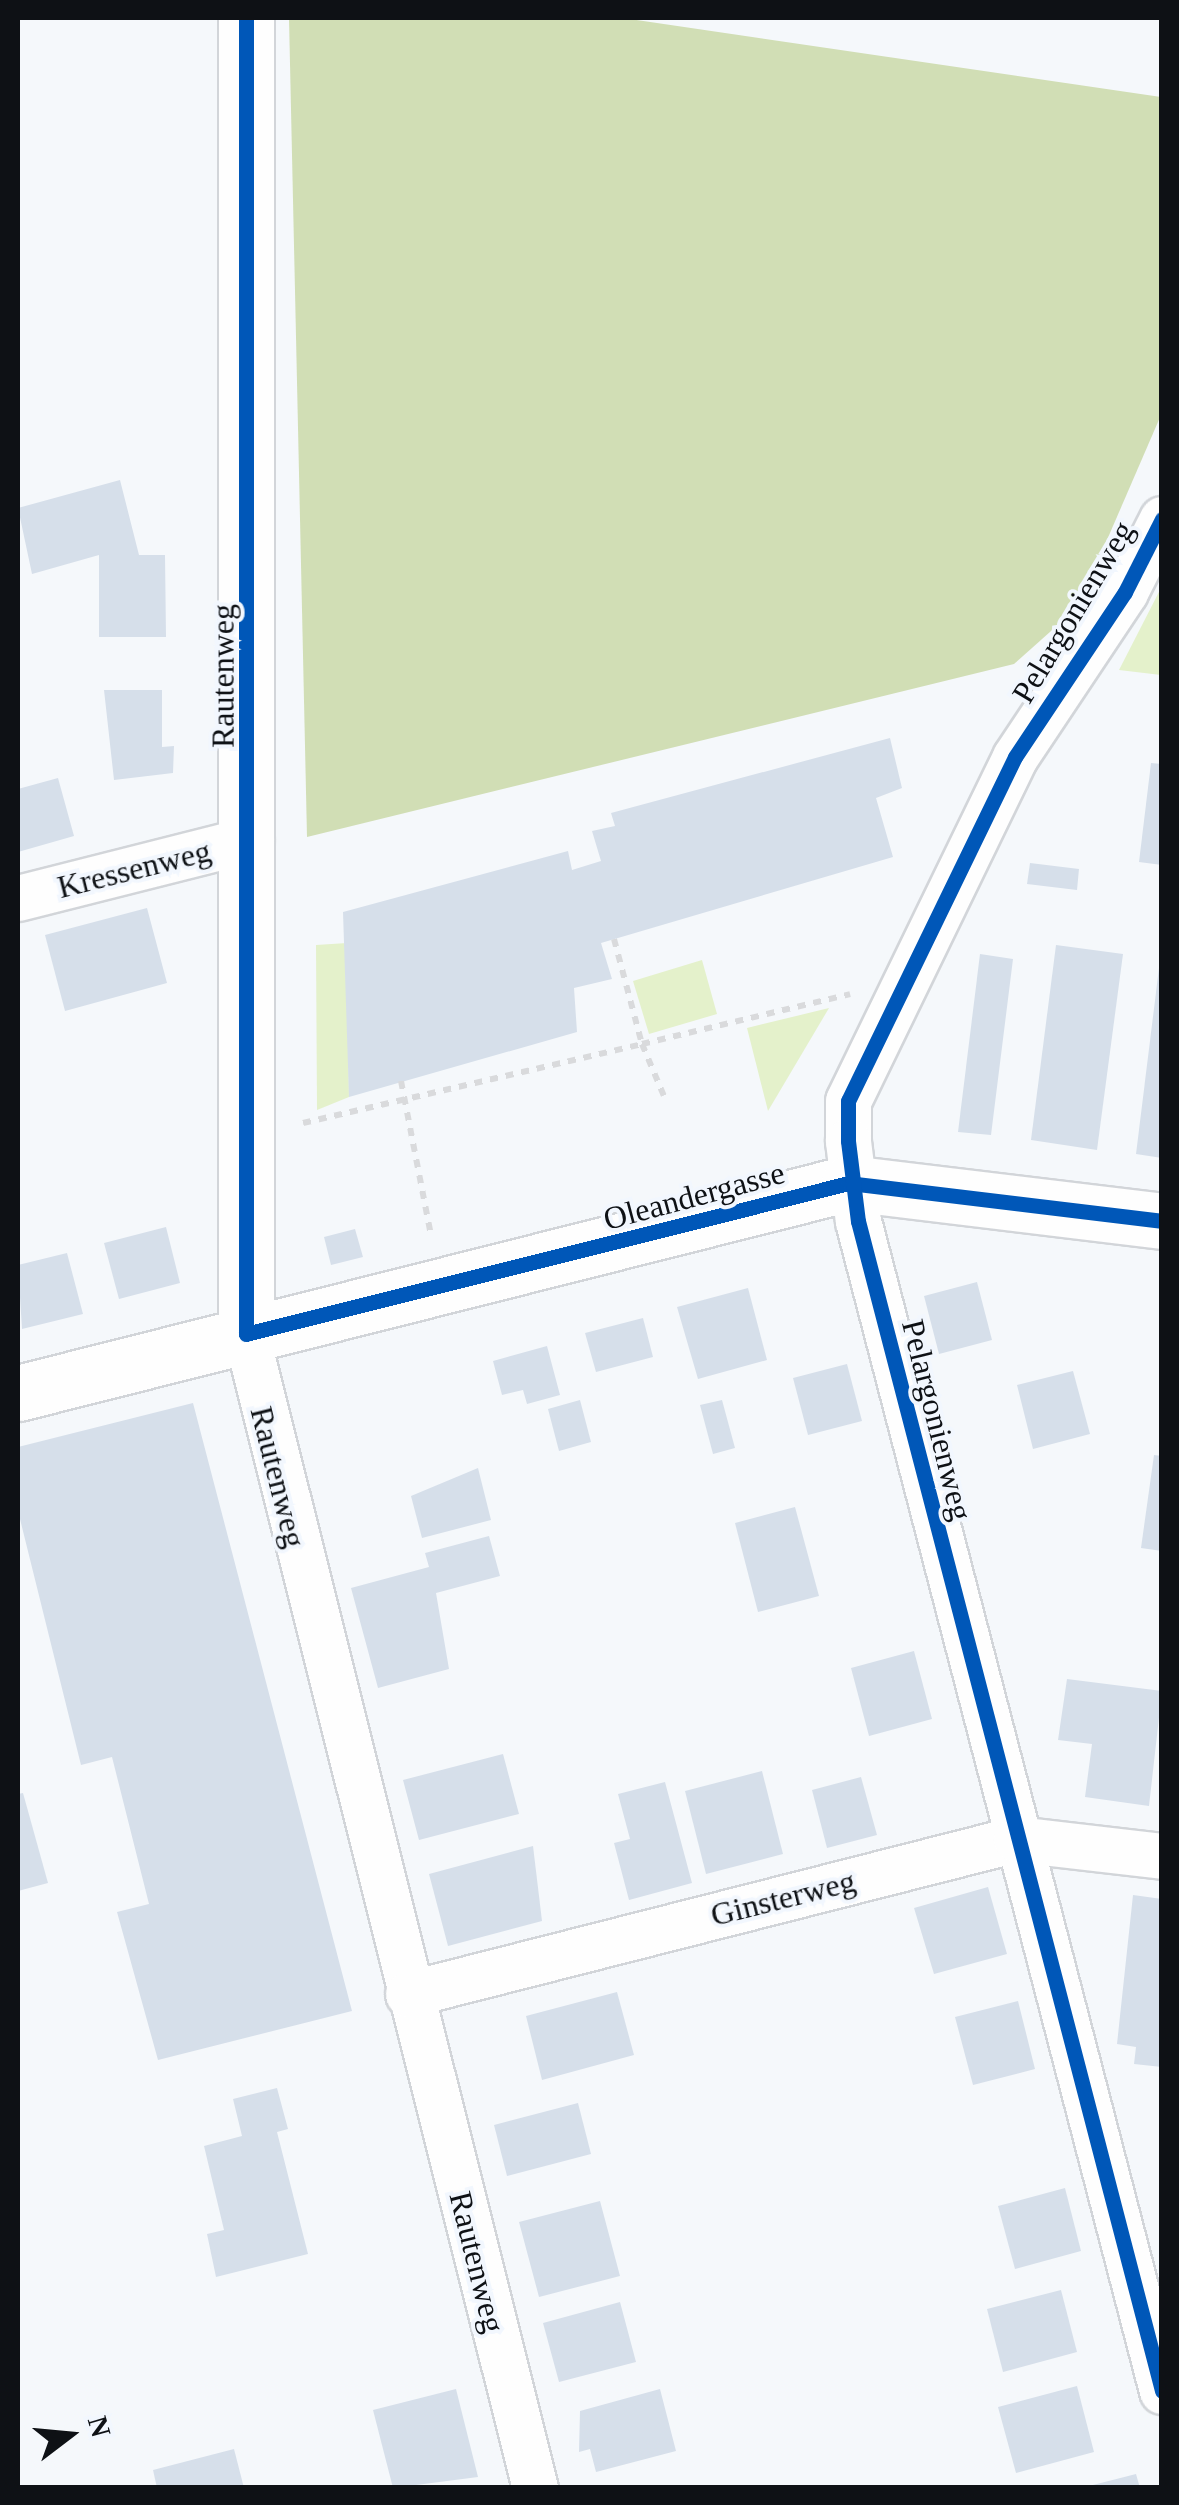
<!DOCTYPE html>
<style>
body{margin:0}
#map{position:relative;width:1179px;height:2505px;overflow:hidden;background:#f5f8fb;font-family:"Times New Roman",serif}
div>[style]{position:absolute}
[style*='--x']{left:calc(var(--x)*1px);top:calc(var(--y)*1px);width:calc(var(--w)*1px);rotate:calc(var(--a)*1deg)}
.green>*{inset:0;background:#e4f1cb}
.forest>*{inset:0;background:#d1deb5}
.building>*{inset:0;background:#d6dfea}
.path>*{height:6px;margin-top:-3px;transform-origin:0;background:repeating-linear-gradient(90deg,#d9dadc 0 8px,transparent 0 16px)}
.roads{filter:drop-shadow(2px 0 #d2d5d9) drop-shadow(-2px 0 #d2d5d9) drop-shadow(0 2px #d2d5d9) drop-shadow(0 -2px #d2d5d9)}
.street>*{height:45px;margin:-22.5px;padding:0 22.5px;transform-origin:22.5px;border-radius:22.5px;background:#fefefe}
.secondary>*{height:55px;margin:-27.5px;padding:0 27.5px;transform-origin:27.5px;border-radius:27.5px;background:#fefefe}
.cycleway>*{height:15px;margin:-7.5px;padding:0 7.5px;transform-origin:7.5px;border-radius:7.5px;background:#0057b8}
span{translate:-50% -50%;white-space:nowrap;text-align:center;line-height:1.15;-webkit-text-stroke:8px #f2f7fe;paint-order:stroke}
.street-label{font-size:32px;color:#0e1115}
.frame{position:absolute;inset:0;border:20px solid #0e1115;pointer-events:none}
.north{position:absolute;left:20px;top:2385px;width:100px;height:100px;-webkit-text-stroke:8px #f2f7fe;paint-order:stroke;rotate:74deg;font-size:28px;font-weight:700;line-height:40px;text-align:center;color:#0e1115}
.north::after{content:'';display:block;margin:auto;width:35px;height:45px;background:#0e1115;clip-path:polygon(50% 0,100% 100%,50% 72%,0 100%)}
</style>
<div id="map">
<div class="green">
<i style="clip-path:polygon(1161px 588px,1161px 675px,1119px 670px)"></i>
<i style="clip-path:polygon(347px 943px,349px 1097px,317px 1110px,316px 945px)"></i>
<i style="clip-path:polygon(702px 960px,717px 1014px,649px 1034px,633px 981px)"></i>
<i style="clip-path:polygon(829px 1008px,768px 1111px,747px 1028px)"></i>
</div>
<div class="forest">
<i style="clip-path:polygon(289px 18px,623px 18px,1161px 97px,1161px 415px,1078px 607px,1014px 664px,307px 837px)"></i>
</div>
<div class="building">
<i style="clip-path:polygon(120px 480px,139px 555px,165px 555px,166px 637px,99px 637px,99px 555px,32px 574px,18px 508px)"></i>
<i style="clip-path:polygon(104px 690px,162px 690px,162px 747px,174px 746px,173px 773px,114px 780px)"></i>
<i style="clip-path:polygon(890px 738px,902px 788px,876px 798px,893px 857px,601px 943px,612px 979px,574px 988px,577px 1032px,349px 1097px,343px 912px,568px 851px,572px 870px,601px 861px,592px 831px,615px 826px,611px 813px)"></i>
<i style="clip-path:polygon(1151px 763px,1162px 764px,1162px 865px,1139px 862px)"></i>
<i style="clip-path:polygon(58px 778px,74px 836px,18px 852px,18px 789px)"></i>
<i style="clip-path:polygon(1030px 863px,1079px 869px,1077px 890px,1027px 884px)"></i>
<i style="clip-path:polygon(147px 908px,167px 983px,65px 1011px,45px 935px)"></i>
<i style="clip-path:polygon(1056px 945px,1123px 954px,1097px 1150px,1031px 1140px)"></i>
<i style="clip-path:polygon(980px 954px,1013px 959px,991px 1135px,958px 1132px)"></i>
<i style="clip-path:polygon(1159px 968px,1162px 968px,1162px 1158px,1136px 1154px)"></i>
<i style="clip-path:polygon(166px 1227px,180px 1283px,119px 1299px,104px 1243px)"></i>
<i style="clip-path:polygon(355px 1229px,363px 1257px,331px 1265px,324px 1237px)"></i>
<i style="clip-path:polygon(67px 1253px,83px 1314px,22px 1329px,18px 1265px)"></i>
<i style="clip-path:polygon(977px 1282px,992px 1340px,939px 1354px,924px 1296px)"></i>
<i style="clip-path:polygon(748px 1288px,767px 1360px,698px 1379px,677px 1307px)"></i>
<i style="clip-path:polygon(643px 1318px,653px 1357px,596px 1372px,585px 1333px)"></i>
<i style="clip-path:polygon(547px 1346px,560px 1395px,527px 1404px,523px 1390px,502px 1395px,493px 1361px)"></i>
<i style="clip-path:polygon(847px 1364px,862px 1421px,808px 1435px,793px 1378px)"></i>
<i style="clip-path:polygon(1073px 1371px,1090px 1434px,1033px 1449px,1017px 1385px)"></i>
<i style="clip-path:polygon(580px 1400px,591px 1442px,559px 1451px,548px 1409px)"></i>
<i style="clip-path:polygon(722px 1400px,735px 1448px,713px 1454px,700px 1405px)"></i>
<i style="clip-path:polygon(193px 1403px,352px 2011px,158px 2060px,117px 1912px,149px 1904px,112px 1757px,81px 1765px,18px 1511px,18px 1447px)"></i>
<i style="clip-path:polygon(1154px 1455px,1162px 1456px,1162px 1551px,1141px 1548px)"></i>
<i style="clip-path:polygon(478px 1468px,491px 1520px,422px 1538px,411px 1496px)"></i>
<i style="clip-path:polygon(795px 1507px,819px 1596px,758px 1612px,735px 1523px)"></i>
<i style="clip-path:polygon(489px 1536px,500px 1576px,436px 1593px,449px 1669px,378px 1688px,351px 1588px,429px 1567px,425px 1553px)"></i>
<i style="clip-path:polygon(914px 1651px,932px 1719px,869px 1736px,851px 1668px)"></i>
<i style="clip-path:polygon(1067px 1679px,1162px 1691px,1149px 1806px,1085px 1797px,1092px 1744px,1058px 1740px)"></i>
<i style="clip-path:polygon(503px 1754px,519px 1814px,419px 1840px,403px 1780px)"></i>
<i style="clip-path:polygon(762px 1771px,783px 1854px,706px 1874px,685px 1791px)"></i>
<i style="clip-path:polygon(861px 1777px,877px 1835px,827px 1848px,812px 1790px)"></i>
<i style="clip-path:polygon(665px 1782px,692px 1883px,629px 1900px,614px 1843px,630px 1839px,618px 1794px)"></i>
<i style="clip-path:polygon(23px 1793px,48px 1883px,18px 1891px,18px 1794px)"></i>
<i style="clip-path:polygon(533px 1846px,542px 1921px,448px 1946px,429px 1874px)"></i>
<i style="clip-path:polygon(988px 1887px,1007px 1954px,934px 1974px,914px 1908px)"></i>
<i style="clip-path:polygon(1133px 1895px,1162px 1899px,1162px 2067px,1134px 2064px,1136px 2047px,1117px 2044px)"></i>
<i style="clip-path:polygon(617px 1992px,634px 2055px,542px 2080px,526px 2016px)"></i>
<i style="clip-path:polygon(1018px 2001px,1035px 2069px,973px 2085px,955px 2017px)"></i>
<i style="clip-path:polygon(277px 2088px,288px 2129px,277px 2132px,308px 2254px,216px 2277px,207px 2234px,224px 2230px,204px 2146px,242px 2136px,233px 2099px)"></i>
<i style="clip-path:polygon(578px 2103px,591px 2154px,507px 2176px,494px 2125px)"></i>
<i style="clip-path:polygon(1065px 2188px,1081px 2251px,1015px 2269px,998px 2206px)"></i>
<i style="clip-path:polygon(600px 2201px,620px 2276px,539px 2297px,519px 2222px)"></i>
<i style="clip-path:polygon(1061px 2290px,1077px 2352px,1003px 2372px,987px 2309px)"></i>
<i style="clip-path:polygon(620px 2302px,636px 2362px,559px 2382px,543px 2323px)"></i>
<i style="clip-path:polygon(1077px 2386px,1094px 2452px,1016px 2473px,998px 2407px)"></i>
<i style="clip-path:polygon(456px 2389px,478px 2477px,393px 2488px,373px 2410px)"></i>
<i style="clip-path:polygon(660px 2389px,676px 2451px,596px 2472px,590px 2449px,579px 2452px,580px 2411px)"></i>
<i style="clip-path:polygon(234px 2449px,244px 2488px,157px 2488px,153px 2470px)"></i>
<i style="clip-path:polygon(1136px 2474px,1140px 2488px,1089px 2488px,1089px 2486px)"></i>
</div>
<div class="path">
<i style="--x:614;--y:939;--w:109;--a:75.1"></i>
<i style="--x:642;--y:1044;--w:214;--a:-13.5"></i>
<i style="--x:401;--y:1081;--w:158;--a:79"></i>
<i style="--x:303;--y:1123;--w:348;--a:-13.1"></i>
<i style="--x:642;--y:1044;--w:56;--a:67.1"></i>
</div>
<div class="roads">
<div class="street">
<i style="--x:1162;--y:519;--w:82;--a:116.9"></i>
<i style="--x:1125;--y:592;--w:198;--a:123.7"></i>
<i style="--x:1015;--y:757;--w:382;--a:115.9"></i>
<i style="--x:848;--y:1101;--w:40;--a:90"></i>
<i style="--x:848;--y:1141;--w:81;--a:82.9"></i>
<i style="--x:858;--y:1221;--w:1209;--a:75.43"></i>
<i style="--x:18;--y:898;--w:240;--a:-14.2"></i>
<i style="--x:246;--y:1334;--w:1190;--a:75.94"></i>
<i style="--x:408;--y:1994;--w:627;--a:-14.3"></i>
<i style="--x:1016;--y:1839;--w:147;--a:6.6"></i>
</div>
<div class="secondary">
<i style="--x:246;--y:1334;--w:1316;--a:-90"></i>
<i style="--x:18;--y:1393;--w:857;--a:-14.18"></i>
<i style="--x:849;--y:1183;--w:315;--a:6.9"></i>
</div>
</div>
<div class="cycleway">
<i style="--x:246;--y:18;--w:1316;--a:90"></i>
<i style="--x:246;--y:1334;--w:622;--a:-14.06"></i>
<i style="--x:849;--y:1183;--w:315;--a:6.9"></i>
<i style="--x:1162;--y:519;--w:82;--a:116.9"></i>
<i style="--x:1125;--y:592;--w:198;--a:123.7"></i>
<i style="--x:1015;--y:757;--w:382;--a:115.9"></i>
<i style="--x:848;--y:1101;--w:40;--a:90"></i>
<i style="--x:848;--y:1141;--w:81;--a:82.9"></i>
<i style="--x:858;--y:1221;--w:1209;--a:75.43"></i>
</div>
<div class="street-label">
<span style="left:1073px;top:612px;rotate:-59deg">Pelargonienweg</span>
<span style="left:223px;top:676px;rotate:-90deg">Rautenweg</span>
<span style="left:134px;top:869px;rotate:-14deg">Kressenweg</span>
<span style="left:694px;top:1196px;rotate:-15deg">Oleandergasse</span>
<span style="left:937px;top:1420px;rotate:76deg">Pelargonienweg</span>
<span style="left:278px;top:1477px;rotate:76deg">Rautenweg</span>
<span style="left:783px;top:1898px;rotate:-14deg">Ginsterweg</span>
<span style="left:477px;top:2262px;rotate:76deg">Rautenweg</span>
</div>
<div class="frame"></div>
<div class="north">N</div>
</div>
